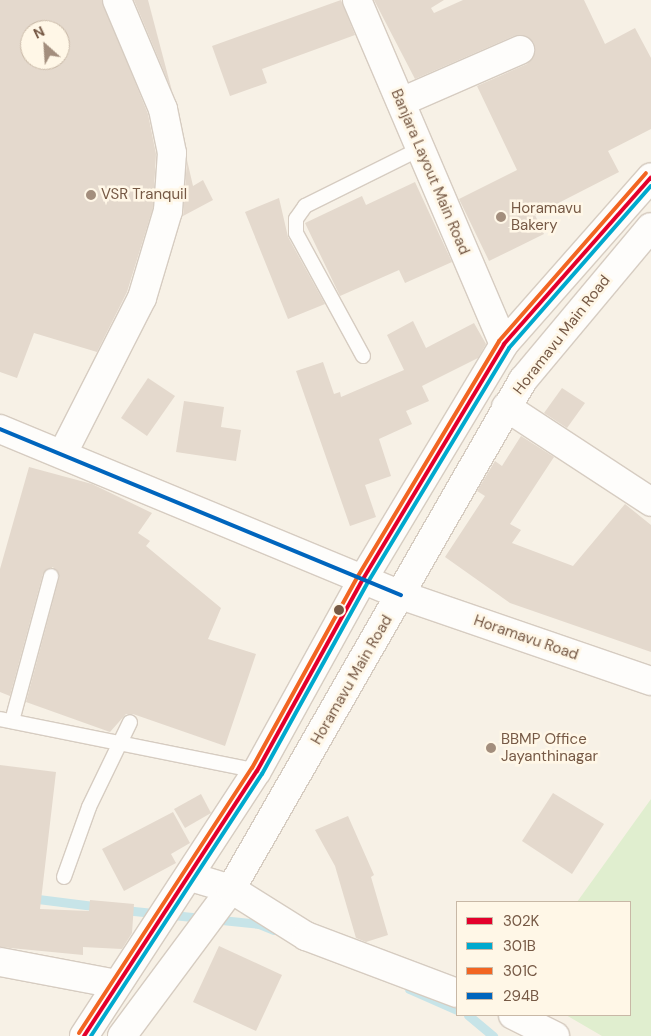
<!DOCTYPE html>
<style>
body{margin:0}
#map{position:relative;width:651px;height:1036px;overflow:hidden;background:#f7f1e6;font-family:"DM Sans",sans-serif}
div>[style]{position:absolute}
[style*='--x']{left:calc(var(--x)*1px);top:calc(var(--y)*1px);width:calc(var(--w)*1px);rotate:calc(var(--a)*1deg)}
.green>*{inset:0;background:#e0eecf}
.stream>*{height:9px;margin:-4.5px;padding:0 4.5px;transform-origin:4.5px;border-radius:4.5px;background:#c7e4e8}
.building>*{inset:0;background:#e4d9cd}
.roads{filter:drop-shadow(1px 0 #d6ccc1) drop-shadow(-1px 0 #d6ccc1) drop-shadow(0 1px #d6ccc1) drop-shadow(0 -1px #d6ccc1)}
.lane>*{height:14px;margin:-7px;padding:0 7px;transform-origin:7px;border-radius:7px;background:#fefdfb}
.street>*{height:28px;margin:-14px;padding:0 14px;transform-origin:14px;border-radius:14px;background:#fefdfb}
.secondary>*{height:28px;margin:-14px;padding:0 14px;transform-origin:14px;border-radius:14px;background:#fefdfb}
.bus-1>*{height:4px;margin:-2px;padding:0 2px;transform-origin:2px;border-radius:2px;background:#e4002b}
.bus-2>*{height:4px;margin:-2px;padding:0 2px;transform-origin:2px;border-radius:2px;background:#00a9ce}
.bus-3>*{height:4px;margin:-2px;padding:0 2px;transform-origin:2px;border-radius:2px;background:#f26522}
.bus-4>*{height:4px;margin:-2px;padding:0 2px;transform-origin:2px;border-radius:2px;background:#0065bd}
.dots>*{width:14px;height:14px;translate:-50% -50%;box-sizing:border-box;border:2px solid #fff7e7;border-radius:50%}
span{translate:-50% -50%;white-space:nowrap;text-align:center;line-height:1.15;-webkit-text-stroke:5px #fff7e7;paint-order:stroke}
.street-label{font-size:15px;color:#765945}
.poi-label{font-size:15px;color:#765945}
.left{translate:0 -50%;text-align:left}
.legend{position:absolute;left:456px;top:901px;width:175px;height:115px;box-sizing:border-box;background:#fff7e7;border:1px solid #c8b8a6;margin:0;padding:6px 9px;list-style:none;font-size:15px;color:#765945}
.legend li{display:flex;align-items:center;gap:10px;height:25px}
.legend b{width:25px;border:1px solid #c8b8a6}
.north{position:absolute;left:20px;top:20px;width:50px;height:50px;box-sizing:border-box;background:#fff7e7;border:1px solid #c8b8a6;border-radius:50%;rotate:334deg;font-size:14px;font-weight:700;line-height:20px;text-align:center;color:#765945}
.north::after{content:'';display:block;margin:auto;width:18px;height:22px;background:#a38e7d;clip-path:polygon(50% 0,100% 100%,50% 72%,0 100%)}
</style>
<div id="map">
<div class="green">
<i style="clip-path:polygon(651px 799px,651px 1036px,602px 1036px,566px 1015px,630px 1015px,630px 902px,577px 902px)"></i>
</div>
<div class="stream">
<i style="--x:30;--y:898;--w:72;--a:7.2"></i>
<i style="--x:124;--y:910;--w:136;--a:5.9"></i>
<i style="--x:259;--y:924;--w:16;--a:22"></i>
<i style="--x:409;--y:989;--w:52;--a:23.6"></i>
<i style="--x:468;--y:1015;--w:33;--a:40"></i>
</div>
<div class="building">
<i style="clip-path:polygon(evenodd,0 0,102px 0,148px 114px,156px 154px,153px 208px,127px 292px,97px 352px,34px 333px,17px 378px,0 372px,0 0,30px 30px,60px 30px,60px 60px,30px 60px,30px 30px)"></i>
<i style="clip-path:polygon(134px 0,148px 0,172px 91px)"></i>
<i style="clip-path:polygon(341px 0,355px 35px,262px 69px,267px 83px,230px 96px,212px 46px)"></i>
<i style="clip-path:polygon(374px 0,444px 0,431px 8px,434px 13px,463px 0,584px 0,605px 44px,635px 28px,651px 58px,651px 129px,608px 151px,619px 172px,535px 215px,544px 234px,489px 261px,459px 199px,517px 170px,477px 86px,527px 64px,535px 52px,534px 43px,522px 35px,514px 36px,415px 79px)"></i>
<i style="clip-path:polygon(187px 160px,193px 186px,203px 180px,213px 200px,183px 216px)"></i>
<i style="clip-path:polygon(415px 182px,452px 262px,405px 283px,399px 270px,340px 296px,305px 223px,362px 196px,366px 205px)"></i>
<i style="clip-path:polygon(279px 198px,288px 237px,325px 304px,288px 319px,245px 212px)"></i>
<i style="clip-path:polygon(413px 321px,426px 348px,474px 323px,486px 344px,478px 358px,422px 386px,429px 401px,406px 411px,412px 424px,379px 439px,391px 476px,365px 485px,376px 517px,350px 526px,296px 371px,323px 362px,334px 394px,340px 392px,341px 397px,404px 370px,387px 335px)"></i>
<i style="clip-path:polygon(148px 378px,175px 396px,147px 436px,121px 418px)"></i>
<i style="clip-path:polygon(562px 388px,585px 403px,567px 428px,544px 413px)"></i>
<i style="clip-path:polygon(184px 401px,224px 407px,221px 427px,241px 430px,236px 461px,176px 452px)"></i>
<i style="clip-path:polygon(521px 436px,554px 457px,510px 524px,521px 530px,512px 543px,573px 566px,625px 504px,651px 525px,651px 652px,510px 603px,445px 557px,485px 496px,477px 491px,495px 461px,502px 466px)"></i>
<i style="clip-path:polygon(29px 467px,92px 484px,152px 513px,138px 533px,150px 541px,146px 546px,221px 608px,208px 639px,256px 654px,225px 746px,133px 714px,126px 714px,110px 732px,26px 702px,59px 578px,53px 567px,43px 574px,10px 696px,0 692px,0 569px)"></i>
<i style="clip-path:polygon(0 765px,56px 772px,40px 909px,89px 911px,90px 900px,134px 904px,132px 933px,122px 949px,83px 947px,83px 955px,0 947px)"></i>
<i style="clip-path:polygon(553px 793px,604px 824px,572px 874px,522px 841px)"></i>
<i style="clip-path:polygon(201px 794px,211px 813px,185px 828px,174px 809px)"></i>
<i style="clip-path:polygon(173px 812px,190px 843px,171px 854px,176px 863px,124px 891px,102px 849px)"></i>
<i style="clip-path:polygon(348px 816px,374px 875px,371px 877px,388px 935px,366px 942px,356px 938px,335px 866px,315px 830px)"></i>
<i style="clip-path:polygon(219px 946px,282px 975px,256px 1031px,193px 1002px)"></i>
</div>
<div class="roads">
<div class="lane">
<i style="--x:363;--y:356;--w:140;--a:-118.6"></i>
<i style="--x:296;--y:233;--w:14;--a:-90"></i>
<i style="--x:296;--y:219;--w:16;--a:-55"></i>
<i style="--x:305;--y:206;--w:128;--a:-26.4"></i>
<i style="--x:0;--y:719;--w:262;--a:11.4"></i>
<i style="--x:12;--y:721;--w:150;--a:-74.9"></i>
<i style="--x:64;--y:877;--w:74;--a:-70.3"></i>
<i style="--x:89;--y:807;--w:94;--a:-64.2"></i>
</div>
<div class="street">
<i style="--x:401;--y:102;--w:130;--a:-23.6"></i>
<i style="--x:506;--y:407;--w:173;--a:33.2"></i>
<i style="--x:63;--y:453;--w:174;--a:-63"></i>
<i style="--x:142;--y:298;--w:91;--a:-73.4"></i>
<i style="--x:168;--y:211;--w:58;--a:-86.1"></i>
<i style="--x:172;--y:153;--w:45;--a:-101.6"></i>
<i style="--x:163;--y:109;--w:118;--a:-112.9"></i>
<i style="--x:191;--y:877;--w:42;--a:16.7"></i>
<i style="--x:231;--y:889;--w:89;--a:32.1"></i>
<i style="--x:306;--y:936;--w:161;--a:20.7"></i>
<i style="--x:0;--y:962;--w:118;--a:10.7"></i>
<i style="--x:513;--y:1015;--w:47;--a:26.6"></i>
</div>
<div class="secondary">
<i style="--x:357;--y:0;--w:374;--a:66.9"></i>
<i style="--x:0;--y:429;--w:434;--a:22.5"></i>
<i style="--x:401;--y:595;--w:264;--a:19"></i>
<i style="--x:84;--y:1036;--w:316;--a:-56.9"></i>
<i style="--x:257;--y:771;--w:219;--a:-61.1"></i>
<i style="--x:363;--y:579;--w:274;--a:-59"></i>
<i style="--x:504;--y:344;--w:222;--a:-48.6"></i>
<i style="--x:122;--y:1036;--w:183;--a:-53.4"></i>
<i style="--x:231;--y:889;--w:587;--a:-60.16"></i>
<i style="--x:523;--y:380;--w:199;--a:-50.1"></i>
</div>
</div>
<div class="bus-1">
<i style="--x:84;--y:1036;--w:316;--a:-56.9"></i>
<i style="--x:257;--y:771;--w:219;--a:-61.1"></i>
<i style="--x:363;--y:579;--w:274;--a:-59"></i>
<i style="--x:504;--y:344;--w:222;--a:-48.6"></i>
</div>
<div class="bus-2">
<i style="--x:91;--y:1036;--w:313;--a:-56.9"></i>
<i style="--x:262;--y:774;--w:219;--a:-61.1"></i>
<i style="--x:368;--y:582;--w:273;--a:-58.9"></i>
<i style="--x:509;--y:348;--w:215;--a:-48.8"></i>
</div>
<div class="bus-3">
<i style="--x:79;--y:1033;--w:316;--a:-56.9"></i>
<i style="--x:252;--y:768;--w:219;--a:-61.1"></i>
<i style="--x:358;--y:576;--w:274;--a:-59"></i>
<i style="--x:499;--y:341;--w:223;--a:-48.8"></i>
</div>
<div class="bus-4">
<i style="--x:0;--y:429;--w:434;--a:22.5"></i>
</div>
<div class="dots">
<i style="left:91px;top:195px;background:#a38e7d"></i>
<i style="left:501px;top:217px;background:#a38e7d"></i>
<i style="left:339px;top:610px;background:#765945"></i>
<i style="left:491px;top:748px;background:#a38e7d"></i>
</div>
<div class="street-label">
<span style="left:430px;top:172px;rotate:67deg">Banjara Layout Main Road</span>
<span style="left:562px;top:335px;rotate:-52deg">Horamavu Main Road</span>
<span style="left:526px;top:638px;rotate:19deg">Horamavu Road</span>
<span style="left:352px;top:680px;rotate:-60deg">Horamavu Main Road</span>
</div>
<div class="poi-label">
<span class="left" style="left:101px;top:195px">VSR Tranquil</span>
<span class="left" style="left:511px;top:217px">Horamavu<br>Bakery</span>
<span class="left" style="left:501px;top:748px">BBMP Office<br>Jayanthinagar</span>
</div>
<ul class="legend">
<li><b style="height:6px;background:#e4002b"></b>302K</li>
<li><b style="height:6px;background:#00a9ce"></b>301B</li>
<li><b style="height:6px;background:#f26522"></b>301C</li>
<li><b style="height:6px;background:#0065bd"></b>294B</li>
</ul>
<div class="north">N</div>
</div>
